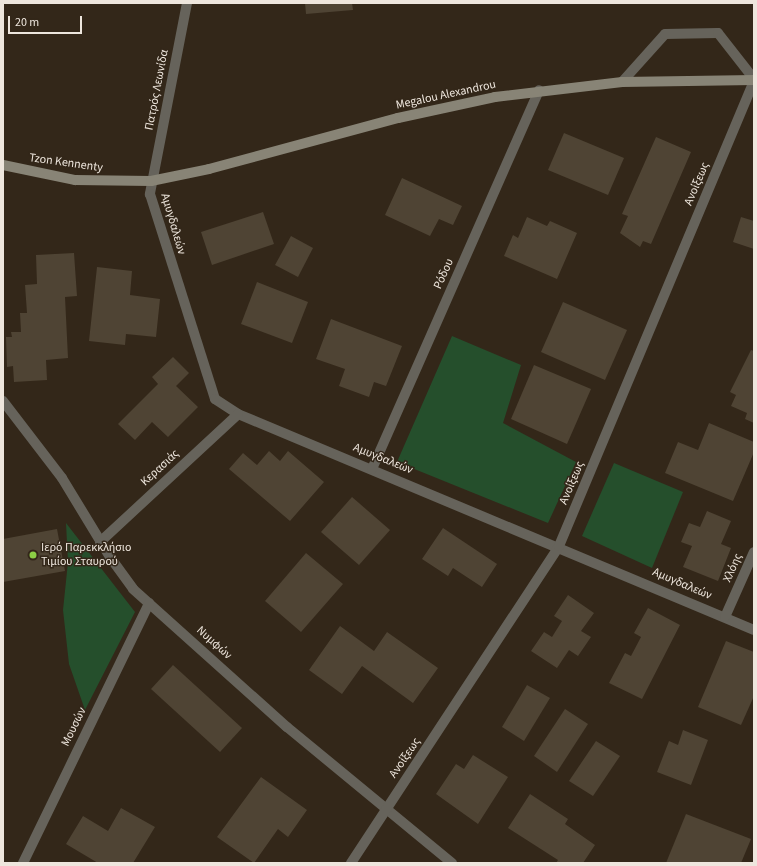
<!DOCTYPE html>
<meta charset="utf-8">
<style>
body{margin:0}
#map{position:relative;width:757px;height:866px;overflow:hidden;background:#332719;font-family:"Source Sans 3",sans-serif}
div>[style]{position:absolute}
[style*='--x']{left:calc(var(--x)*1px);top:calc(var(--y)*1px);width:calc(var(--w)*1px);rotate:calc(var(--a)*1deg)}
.green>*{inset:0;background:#254f2c}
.building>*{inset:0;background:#4f4434}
.service>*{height:10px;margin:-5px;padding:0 5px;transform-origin:5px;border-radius:5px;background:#66635b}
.minor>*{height:10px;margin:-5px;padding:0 5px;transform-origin:5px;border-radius:5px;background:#66635b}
.secondary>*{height:10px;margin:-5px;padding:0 5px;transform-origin:5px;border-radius:5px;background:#888476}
.dots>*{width:11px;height:11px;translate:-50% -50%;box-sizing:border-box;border:2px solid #332719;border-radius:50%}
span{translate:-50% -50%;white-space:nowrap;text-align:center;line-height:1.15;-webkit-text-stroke:3px #332719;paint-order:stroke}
.street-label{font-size:12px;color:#eee6dd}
.poi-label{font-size:12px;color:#eee6dd}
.left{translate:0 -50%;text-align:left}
.frame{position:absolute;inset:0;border:4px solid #eee6dd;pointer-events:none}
.scale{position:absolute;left:8px;top:16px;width:74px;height:18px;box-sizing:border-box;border:2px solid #eee6dd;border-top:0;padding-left:5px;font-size:12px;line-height:14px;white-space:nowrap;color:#eee6dd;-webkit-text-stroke:3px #332719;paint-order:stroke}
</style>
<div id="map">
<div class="green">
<i style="clip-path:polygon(452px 336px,521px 365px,503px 423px,576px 462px,548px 523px,397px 462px)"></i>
<i style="clip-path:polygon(614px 463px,683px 492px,652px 568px,582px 536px)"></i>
<i style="clip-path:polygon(66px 523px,135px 612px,85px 710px,69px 664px,63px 610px,68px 562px)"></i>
</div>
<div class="building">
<i style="clip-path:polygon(305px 3px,352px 3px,353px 10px,306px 14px)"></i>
<i style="clip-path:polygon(564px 133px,624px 158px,608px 195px,548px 170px)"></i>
<i style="clip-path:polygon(656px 137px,691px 152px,651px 244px,643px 241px,640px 247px,620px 233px,628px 216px,622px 214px)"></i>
<i style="clip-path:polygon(402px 178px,462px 206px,453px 225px,439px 219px,430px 236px,385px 215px)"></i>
<i style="clip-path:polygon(263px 212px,274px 244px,212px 265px,201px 232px)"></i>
<i style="clip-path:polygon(527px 217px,547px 226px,550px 221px,577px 233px,557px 279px,504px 256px,513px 235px,518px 238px)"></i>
<i style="clip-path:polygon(741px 217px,754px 221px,754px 249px,733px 242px)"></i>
<i style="clip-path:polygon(291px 236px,313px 248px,298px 277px,275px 265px)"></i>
<i style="clip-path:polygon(74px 253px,77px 296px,65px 297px,68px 358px,46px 360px,47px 380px,14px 382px,13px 366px,7px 367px,6px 337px,12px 337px,11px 332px,21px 332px,20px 313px,27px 313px,25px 285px,37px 284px,36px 255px)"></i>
<i style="clip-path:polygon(97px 267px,132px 271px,130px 295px,160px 299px,156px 337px,126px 334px,125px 345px,89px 341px)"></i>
<i style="clip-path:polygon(257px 282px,308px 302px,292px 343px,241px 324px)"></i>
<i style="clip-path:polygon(563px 302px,627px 330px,605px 380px,541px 352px)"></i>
<i style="clip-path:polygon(331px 319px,402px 346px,386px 386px,374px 382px,369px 397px,339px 386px,345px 369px,316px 359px)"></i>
<i style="clip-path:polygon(751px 350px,754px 351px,754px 423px,745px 419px,747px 413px,731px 406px,736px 395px,730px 392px)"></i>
<i style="clip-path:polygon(173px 357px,189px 373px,176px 386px,198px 407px,168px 437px,152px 422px,135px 440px,118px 424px,158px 384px,152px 377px)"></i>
<i style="clip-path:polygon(534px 365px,591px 389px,567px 444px,511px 419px)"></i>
<i style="clip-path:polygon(709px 423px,754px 442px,754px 452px,733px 501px,665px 473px,678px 442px,698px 450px)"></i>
<i style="clip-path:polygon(269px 451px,280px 461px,288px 451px,324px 482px,290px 521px,229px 469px,243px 453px,257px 465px)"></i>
<i style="clip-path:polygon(352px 497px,390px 530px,359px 565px,321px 532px)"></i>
<i style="clip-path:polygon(707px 511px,731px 521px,721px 544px,731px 548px,718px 581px,683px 567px,692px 546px,681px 542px,689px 523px,700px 527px)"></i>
<i style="clip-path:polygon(443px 528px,497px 564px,482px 587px,453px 568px,448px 576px,422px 559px)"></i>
<i style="clip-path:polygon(57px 529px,65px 571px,3px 582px,3px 539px)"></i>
<i style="clip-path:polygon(306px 553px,343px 584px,301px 632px,265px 601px)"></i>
<i style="clip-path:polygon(568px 595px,594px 613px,581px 631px,591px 637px,578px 656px,569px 650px,557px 668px,531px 651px,544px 632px,552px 637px,562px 621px,554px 616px)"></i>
<i style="clip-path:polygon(648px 608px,680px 625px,642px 699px,609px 683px,625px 653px,631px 656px,641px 637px,634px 633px)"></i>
<i style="clip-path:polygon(340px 626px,374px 651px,387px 632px,438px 668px,413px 703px,362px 666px,342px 694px,309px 670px)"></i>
<i style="clip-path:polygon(726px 641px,754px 652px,754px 696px,741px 725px,698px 707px)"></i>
<i style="clip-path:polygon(173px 665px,242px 728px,220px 752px,151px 689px)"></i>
<i style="clip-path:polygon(527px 685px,550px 698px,524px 741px,502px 727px)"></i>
<i style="clip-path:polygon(565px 709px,588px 724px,557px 772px,534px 756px)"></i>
<i style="clip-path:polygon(683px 730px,708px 740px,691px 785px,657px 772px,669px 741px,678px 745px)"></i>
<i style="clip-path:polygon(596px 741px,620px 756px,593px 796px,569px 781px)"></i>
<i style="clip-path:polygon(473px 755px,508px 777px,478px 824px,436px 794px,456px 764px,464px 769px)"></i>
<i style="clip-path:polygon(261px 777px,307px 810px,288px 837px,278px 829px,254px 863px,217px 837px)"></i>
<i style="clip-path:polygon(530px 794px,568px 819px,565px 824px,595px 845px,583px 863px,556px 863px,558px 860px,508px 828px)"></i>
<i style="clip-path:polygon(121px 808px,155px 827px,133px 863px,98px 863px,66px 844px,83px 816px,108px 831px)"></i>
<i style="clip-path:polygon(686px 814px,751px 839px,741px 863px,666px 863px)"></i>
</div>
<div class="service">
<i style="--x:622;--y:82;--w:64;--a:-48.1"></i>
<i style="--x:665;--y:34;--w:53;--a:-1.1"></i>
<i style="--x:718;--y:33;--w:58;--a:52"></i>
</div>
<div class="minor">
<i style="--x:187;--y:3;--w:195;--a:101"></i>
<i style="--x:150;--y:194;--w:215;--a:72.4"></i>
<i style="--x:215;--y:399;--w:27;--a:33"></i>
<i style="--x:238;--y:414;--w:559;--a:22.71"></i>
<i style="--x:3;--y:401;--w:97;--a:52.5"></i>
<i style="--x:62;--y:478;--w:92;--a:58.7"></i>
<i style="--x:110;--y:557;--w:39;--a:54"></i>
<i style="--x:133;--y:589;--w:207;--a:41.9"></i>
<i style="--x:287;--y:727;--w:214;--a:39.5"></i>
<i style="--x:372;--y:469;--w:414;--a:-66.2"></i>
<i style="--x:100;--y:542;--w:188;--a:-42.8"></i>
<i style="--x:725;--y:617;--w:71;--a:-66"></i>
<i style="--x:23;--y:863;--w:289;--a:-64.1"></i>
<i style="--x:351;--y:863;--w:379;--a:-56.7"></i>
<i style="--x:559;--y:546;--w:504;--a:-67.25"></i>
</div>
<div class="secondary">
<i style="--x:3;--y:165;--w:74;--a:11.8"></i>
<i style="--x:75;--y:180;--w:76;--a:0.8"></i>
<i style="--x:151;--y:181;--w:59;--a:-11.7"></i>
<i style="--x:209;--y:169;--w:196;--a:-15.1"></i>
<i style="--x:398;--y:118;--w:99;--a:-12.2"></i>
<i style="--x:495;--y:97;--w:128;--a:-6.7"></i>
<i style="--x:622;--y:82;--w:132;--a:-0.9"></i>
</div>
<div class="dots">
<i style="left:33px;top:555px;background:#8cce45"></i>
</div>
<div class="street-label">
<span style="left:157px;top:90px;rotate:-79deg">Πατρός Λεωνίδα</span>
<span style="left:446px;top:95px;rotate:-12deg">Megalou Alexandrou</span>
<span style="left:66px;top:163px;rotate:8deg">Tzon Kennenty</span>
<span style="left:697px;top:184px;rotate:-67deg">Ανοίξεως</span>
<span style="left:173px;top:224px;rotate:74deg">Αμυγδαλεών</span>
<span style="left:444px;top:274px;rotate:-66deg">Ρόδου</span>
<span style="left:383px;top:459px;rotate:22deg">Αμυγδαλεών</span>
<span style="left:160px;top:468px;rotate:-43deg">Κερασιάς</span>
<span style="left:572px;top:483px;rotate:-67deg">Ανοίξεως</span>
<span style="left:733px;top:568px;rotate:-66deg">Χλόης</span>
<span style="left:682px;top:584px;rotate:23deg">Αμυγδαλεών</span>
<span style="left:214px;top:643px;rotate:42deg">Νυμφών</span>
<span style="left:74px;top:727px;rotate:-64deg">Μουσών</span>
<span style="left:405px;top:758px;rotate:-56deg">Ανοίξεως</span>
</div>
<div class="poi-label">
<span class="left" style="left:41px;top:555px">Ιερό Παρεκκλήσιο<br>Τιμίου Σταυρού</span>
</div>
<div class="frame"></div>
<div class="scale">20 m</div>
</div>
